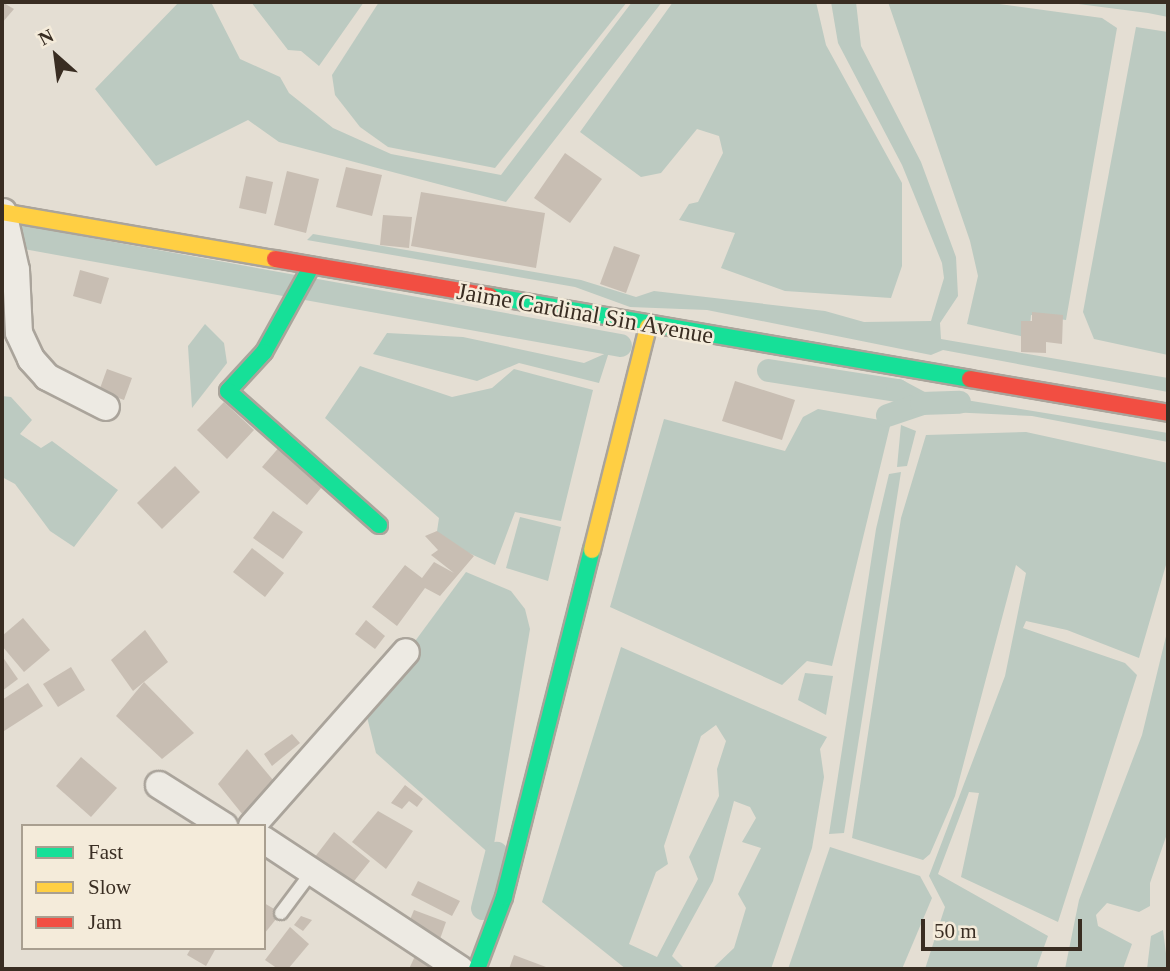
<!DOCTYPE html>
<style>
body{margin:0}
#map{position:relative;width:1170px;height:971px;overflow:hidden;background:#e4ded3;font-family:Georgia,serif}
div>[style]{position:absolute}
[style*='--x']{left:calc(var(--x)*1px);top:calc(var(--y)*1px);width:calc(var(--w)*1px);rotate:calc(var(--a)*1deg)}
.water>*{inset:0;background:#bccac1}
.canal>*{height:23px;margin:-11.5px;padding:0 11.5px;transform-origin:11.5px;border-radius:11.5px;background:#bccac1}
.building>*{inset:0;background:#c8beb3}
.roads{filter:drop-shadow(2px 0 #aaa49b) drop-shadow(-2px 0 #aaa49b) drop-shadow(0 2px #aaa49b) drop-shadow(0 -2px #aaa49b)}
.lane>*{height:12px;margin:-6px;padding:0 6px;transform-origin:6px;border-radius:6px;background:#edeae3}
.street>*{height:26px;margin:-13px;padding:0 13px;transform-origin:13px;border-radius:13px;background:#edeae3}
.fast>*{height:16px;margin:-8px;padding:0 8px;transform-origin:8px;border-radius:8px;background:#16e098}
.slow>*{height:16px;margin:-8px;padding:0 8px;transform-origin:8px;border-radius:8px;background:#ffcf43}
.jam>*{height:16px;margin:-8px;padding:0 8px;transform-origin:8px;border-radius:8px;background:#f24e42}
span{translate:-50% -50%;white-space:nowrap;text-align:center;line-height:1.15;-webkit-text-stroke:5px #f4ebda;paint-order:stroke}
.street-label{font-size:24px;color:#392d22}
.frame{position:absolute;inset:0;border:4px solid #392d22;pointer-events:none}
.legend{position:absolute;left:21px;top:824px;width:245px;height:126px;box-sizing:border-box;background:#f4ebda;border:2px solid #a99f90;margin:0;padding:9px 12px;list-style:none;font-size:21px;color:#392d22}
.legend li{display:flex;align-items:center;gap:14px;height:35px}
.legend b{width:35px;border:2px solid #a99f90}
.north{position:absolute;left:21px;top:21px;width:70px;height:70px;-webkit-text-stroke:5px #f4ebda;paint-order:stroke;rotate:332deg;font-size:19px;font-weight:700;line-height:28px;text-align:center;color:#392d22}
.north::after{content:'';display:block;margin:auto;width:24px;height:32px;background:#392d22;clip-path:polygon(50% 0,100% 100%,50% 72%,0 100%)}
.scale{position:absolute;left:921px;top:919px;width:161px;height:32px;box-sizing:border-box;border:4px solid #392d22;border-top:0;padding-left:9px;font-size:21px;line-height:24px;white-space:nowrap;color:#392d22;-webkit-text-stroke:5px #f4ebda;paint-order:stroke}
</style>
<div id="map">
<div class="water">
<i style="clip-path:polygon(179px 2px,211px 2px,240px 59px,280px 77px,289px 93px,333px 128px,391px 154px,501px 175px,632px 2px,662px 2px,506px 202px,279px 142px,248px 120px,156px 166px,95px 89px)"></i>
<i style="clip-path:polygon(251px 2px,364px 2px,319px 66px,301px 51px,288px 50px)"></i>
<i style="clip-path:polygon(379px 2px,627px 2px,495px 168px,388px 147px,360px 127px,335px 95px,332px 75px)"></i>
<i style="clip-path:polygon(673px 2px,816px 2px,826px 45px,902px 183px,902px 266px,891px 298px,785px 291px,721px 268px,735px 233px,679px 220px,689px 204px,698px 202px,723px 153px,719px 136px,697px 129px,661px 173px,641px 177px,580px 132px)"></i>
<i style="clip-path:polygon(831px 2px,856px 2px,861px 46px,921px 162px,956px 257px,958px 296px,940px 323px,941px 339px,1168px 378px,1168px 392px,943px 350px,931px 355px,707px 310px,630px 307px,575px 287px,307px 240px,313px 234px,581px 280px,636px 297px,654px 291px,825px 311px,864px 322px,931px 321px,944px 278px,942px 263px,902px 165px,838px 43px)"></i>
<i style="clip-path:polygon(888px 2px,984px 2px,1102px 18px,1117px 28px,1066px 320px,1031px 315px,1029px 338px,967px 324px,978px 276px,970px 241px)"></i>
<i style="clip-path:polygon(1063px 2px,1168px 2px,1168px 17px,1148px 13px)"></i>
<i style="clip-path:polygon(1136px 27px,1168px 32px,1168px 355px,1094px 339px,1083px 312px)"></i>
<i style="clip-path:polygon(205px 324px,224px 343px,227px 363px,192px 408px,188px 346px)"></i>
<i style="clip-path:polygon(387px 333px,463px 337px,584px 363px,609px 352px,599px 383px,519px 363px,477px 381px,373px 354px)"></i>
<i style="clip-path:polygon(360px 366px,452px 397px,492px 388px,514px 369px,593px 390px,561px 521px,515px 512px,495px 565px,436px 538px,439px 518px,325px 418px)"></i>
<i style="clip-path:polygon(929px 394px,1168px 433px,1168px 442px,1032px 416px,927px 411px)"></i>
<i style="clip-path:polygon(2px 396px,11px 397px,32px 420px,20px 434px,41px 448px,52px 441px,118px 490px,74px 547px,50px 531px,15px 484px,2px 477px)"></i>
<i style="clip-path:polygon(818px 409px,891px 422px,832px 666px,807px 661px,782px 685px,610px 607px,664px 419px,785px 451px,803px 417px)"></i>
<i style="clip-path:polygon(901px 425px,916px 431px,907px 466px,897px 467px)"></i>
<i style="clip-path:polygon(1026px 432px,1168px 463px,1168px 558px,1139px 658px,1067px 630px,1026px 621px,1023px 628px,1125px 663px,1137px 675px,1058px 922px,961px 877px,979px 793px,969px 792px,938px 874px,1048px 936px,1036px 969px,925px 969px,945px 907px,929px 876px,1005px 676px,1026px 573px,1016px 565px,955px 796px,930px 854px,923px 860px,852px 838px,901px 518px,926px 435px)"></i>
<i style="clip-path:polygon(901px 472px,844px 833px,829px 834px,876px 529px,889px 474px)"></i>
<i style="clip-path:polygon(520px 517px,561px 527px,548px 581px,506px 568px)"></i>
<i style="clip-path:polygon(466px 572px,511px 591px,525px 609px,530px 629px,492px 856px,376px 753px,365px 709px)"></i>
<i style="clip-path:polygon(1168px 628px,1168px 831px,1150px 883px,1150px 906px,1139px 912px,1107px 903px,1096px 915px,1098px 926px,1132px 944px,1123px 969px,1065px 969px,1079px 900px,1142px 735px)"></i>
<i style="clip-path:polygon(evenodd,621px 647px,827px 737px,820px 749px,824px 777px,812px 848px,771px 969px,712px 969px,734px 948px,746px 908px,738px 894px,761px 848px,742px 842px,756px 818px,750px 807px,734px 801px,713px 881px,672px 956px,685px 969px,626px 969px,542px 902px,621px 647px,716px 725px,726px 741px,717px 769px,719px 796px,689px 857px,698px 879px,657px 957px,629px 944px,656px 872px,668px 864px,664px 846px,701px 736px,716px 725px)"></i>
<i style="clip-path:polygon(805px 673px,833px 676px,826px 715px,798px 700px)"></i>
<i style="clip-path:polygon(830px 847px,920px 876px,932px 898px,902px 969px,788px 969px)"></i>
<i style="clip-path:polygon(1163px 930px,1168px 969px,1147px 969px,1151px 936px)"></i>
</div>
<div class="canal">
<i style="--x:2;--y:233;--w:628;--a:10.27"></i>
<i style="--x:768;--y:370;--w:131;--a:8.8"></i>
<i style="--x:897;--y:390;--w:27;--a:28"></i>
<i style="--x:887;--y:415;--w:36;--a:-19"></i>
<i style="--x:921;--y:403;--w:38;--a:-2"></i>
<i style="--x:482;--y:908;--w:57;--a:-75.7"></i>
</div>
<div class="building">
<i style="clip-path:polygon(2px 2px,14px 9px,2px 23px)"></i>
<i style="clip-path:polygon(565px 153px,602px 179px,570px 223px,534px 198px)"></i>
<i style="clip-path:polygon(346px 167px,382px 175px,372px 216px,336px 207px)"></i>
<i style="clip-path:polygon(287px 171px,319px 179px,306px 233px,274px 225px)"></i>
<i style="clip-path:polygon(246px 176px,273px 182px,266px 214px,239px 208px)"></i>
<i style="clip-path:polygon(421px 192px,545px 213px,536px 268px,411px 246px)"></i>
<i style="clip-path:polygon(383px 215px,412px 217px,409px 248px,380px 245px)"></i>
<i style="clip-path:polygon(614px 246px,640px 255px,626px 293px,600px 284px)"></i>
<i style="clip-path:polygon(80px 270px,109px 278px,101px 304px,73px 296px)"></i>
<i style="clip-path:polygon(1032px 312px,1063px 315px,1062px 344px,1046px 342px,1046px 353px,1021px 352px,1021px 321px,1032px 321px)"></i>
<i style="clip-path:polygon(107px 369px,132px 378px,124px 400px,99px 391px)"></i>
<i style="clip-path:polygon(735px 381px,795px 400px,782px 440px,722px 421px)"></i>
<i style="clip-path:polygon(224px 402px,254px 430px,227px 459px,197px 430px)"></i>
<i style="clip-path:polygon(281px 445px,326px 482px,307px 505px,262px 467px)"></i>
<i style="clip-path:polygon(175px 466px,200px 492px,162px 529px,137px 503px)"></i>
<i style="clip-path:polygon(273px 511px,303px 532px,283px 559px,253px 538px)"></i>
<i style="clip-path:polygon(437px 531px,474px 556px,440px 596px,425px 588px,397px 626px,372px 607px,405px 565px,422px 578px,434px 562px,454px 573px,431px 555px,438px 550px,425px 536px)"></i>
<i style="clip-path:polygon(252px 548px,284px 573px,265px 597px,233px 572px)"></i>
<i style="clip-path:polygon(23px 618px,50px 650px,24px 672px,2px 646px,2px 636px)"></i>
<i style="clip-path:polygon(366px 620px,385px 636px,375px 649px,355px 634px)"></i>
<i style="clip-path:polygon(145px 630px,168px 662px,133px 691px,111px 660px)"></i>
<i style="clip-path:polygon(2px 656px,18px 679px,2px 691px)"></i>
<i style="clip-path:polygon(71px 667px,85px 690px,58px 707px,43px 684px)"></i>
<i style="clip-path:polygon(144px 682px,194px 733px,162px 759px,116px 716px)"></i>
<i style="clip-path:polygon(28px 683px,43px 706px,4px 731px,2px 700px)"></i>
<i style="clip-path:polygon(292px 734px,300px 743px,272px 766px,264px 754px)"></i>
<i style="clip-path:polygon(247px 749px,273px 780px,243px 815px,218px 784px)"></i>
<i style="clip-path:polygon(81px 757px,117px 788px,91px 817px,56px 786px)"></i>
<i style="clip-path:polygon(405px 785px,423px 799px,417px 807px,409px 801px,402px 809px,391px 803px)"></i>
<i style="clip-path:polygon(378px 811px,413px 831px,386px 869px,352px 842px)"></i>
<i style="clip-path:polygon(334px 832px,370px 861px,347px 890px,311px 862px)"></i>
<i style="clip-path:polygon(418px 881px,460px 901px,452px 916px,411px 895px)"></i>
<i style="clip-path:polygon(264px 903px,281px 913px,264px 934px)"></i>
<i style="clip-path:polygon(414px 910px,446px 922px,440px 939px,407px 927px)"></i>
<i style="clip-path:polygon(301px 916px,312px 920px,303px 931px,294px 925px)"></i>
<i style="clip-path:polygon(290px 927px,309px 944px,288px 969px,278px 969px,265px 960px)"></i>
<i style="clip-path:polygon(422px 941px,445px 969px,409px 969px)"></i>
<i style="clip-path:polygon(191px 948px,216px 948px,206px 966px,187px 955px)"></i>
<i style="clip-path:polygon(514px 955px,546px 967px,545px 969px,509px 969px)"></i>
</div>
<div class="roads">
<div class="lane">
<i style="--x:281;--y:913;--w:50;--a:-53.1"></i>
</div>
<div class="street">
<i style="--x:3;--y:212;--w:59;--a:77.4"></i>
<i style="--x:16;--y:270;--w:63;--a:87.3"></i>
<i style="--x:19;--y:333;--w:29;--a:65"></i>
<i style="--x:31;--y:359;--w:24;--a:48"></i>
<i style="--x:47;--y:377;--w:66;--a:27"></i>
<i style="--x:159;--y:785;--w:77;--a:32.2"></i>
<i style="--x:252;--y:826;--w:232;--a:-48.5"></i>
<i style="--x:264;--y:840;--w:235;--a:33.4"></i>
</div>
<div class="fast">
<i style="--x:311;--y:267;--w:97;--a:118.9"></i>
<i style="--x:264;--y:352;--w:53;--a:132.7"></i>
<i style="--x:228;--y:391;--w:202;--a:41.6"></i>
<i style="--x:490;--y:296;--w:487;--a:9.8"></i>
<i style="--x:477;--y:969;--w:77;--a:-69.4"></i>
<i style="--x:504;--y:897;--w:358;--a:-75.8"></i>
</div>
<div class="slow">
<i style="--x:2;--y:212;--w:277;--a:9.8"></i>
<i style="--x:592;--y:550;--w:230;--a:-75.9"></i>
</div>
<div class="jam">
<i style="--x:275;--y:259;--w:218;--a:9.8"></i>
<i style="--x:970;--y:379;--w:201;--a:9.7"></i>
</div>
</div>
<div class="street-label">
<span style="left:585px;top:314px;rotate:10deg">Jaime Cardinal Sin Avenue</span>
</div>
<div class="frame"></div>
<ul class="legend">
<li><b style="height:9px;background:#16e098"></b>Fast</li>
<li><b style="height:9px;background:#ffcf43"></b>Slow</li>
<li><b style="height:9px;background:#f24e42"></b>Jam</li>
</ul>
<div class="north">N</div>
<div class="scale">50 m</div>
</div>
